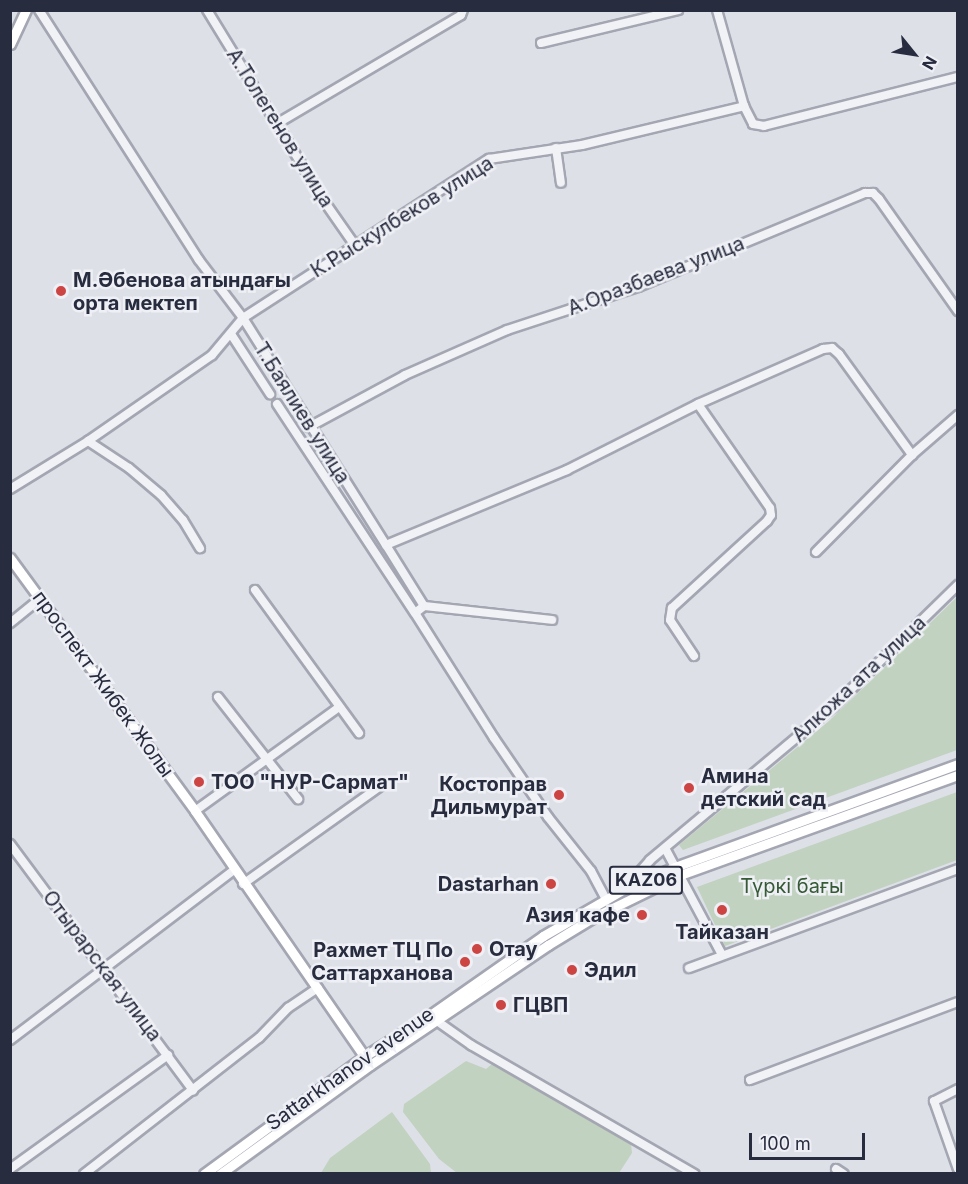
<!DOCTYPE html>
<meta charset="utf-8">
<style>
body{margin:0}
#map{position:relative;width:968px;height:1184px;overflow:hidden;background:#dee0e8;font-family:Inter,sans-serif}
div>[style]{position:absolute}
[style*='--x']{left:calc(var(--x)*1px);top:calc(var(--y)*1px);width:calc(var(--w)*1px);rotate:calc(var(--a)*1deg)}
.green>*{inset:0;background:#c1d2c0}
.roads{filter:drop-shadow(2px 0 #a4a6b2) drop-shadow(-2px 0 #a4a6b2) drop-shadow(0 2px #a4a6b2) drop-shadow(0 -2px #a4a6b2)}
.minor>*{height:8px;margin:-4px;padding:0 4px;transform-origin:4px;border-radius:4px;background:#f1f2f6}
.major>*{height:9px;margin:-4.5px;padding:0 4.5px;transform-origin:4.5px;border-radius:4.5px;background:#fff}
.dots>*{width:16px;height:16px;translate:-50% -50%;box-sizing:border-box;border:3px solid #eef0f5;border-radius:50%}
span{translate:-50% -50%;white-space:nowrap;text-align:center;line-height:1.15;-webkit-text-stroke:5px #eef0f5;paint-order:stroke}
.shield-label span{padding:2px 4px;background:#eef0f5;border:2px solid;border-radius:4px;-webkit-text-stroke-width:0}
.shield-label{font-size:18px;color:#282c3f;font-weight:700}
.street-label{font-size:20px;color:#282c3f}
.poi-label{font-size:20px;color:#282c3f;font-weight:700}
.left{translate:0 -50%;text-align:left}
.right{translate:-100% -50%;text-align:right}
.park-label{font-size:20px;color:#365a35}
.frame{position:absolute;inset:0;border:12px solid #282c3f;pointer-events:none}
.north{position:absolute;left:884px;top:24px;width:60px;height:60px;-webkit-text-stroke:4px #eef0f5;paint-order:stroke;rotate:120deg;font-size:16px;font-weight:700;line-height:24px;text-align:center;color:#282c3f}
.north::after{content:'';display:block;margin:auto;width:21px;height:27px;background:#282c3f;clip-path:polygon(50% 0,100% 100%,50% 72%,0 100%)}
.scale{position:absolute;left:749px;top:1133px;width:116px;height:27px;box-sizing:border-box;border:3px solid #282c3f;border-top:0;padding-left:8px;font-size:18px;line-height:21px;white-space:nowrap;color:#282c3f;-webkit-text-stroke:4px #eef0f5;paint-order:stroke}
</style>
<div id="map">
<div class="green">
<i style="clip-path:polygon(957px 597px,957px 750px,683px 850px,679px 845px,829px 721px)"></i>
<i style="clip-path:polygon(957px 792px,957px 860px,725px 946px,697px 887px)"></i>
<i style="clip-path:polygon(466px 1061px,486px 1069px,492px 1064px,631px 1144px,632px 1153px,619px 1173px,457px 1173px,439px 1159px,403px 1112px,404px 1104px)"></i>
<i style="clip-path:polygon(392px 1112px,430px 1164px,431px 1173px,321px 1173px,330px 1158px)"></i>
</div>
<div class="roads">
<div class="minor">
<i style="--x:39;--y:10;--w:297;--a:57.4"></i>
<i style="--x:199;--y:260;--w:73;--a:52.8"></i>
<i style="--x:243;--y:318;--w:268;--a:57.8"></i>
<i style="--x:386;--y:545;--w:72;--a:58.1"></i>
<i style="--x:424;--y:606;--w:11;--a:142"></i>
<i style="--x:415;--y:613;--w:148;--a:57.7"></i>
<i style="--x:494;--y:738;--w:96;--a:55.6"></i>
<i style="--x:548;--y:817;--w:69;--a:51.5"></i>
<i style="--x:591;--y:871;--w:32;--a:62"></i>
<i style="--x:207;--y:10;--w:224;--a:58.5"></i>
<i style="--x:324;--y:201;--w:52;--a:55.1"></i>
<i style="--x:717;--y:10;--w:100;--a:74.3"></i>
<i style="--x:541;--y:43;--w:141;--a:-13.5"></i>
<i style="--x:278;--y:123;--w:212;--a:-30.5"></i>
<i style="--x:461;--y:15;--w:5;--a:-68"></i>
<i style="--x:556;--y:148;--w:35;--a:82"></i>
<i style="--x:231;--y:334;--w:72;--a:57"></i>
<i style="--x:277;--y:404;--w:250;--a:56.6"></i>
<i style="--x:309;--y:427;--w:109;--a:-28.4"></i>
<i style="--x:405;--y:375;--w:111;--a:-23.8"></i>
<i style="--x:507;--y:330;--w:138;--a:-18.2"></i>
<i style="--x:638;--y:287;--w:246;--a:-22.5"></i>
<i style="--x:865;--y:193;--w:8;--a:0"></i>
<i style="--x:873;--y:193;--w:8;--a:45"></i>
<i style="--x:879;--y:199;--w:137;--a:54.8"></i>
<i style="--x:88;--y:441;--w:49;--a:33.4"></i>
<i style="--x:129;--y:468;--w:42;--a:40.2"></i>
<i style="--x:161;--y:495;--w:33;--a:49"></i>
<i style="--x:183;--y:520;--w:33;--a:59"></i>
<i style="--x:10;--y:489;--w:92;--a:-31.6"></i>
<i style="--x:88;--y:441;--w:151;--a:-34.7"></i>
<i style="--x:212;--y:355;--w:48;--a:-50"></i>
<i style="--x:243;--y:318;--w:293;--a:-32.9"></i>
<i style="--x:489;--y:159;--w:94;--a:-8.6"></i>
<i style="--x:582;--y:145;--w:167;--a:-13.5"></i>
<i style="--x:744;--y:106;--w:20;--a:63"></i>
<i style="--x:753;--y:124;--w:11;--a:10"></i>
<i style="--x:764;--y:126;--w:200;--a:-14.2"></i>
<i style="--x:386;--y:545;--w:196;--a:-22.5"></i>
<i style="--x:567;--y:470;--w:147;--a:-26.7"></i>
<i style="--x:698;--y:404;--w:137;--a:-23.7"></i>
<i style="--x:823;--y:349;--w:9;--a:-6"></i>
<i style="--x:832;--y:348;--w:9;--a:41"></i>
<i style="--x:839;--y:354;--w:125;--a:54.1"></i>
<i style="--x:816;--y:552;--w:136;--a:-45.3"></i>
<i style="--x:912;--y:455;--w:61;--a:-41"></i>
<i style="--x:255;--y:590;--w:177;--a:54"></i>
<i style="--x:424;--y:606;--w:129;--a:6.2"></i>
<i style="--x:10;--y:623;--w:38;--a:-39"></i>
<i style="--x:694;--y:656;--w:43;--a:-123.7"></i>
<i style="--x:670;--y:620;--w:12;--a:-81"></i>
<i style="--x:672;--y:608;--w:129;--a:-42.5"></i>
<i style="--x:767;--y:521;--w:7;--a:-56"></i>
<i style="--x:771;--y:515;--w:7;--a:-98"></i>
<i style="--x:770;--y:508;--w:126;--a:-124.7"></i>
<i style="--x:218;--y:697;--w:130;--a:51.9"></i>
<i style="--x:195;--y:811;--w:178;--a:-35.8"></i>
<i style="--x:10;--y:844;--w:307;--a:53.4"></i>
<i style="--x:666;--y:850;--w:119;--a:61.9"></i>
<i style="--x:243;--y:884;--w:171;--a:-35.5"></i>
<i style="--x:626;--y:887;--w:36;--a:-48"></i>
<i style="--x:650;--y:860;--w:239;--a:-39.9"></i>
<i style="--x:833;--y:707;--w:175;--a:-44.3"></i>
<i style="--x:689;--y:968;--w:287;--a:-20.2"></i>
<i style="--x:437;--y:1021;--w:42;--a:35.2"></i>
<i style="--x:471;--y:1045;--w:258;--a:30"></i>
<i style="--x:10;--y:1040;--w:281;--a:-37.2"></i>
<i style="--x:750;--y:1080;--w:222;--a:-20.6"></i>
<i style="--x:958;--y:1089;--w:27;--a:153"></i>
<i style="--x:934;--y:1101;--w:72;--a:70.6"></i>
<i style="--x:10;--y:1169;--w:195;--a:-35.8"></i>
<i style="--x:836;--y:1169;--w:9;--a:32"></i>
<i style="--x:84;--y:1174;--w:222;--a:-37.9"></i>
<i style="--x:259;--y:1038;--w:42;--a:-46"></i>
<i style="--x:288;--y:1008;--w:36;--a:-34"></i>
</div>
<div class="major">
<i style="--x:10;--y:44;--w:38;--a:-65"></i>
<i style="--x:10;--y:558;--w:313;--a:53.8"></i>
<i style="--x:195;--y:811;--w:303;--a:55.4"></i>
<i style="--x:204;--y:1174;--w:200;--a:-36.2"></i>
<i style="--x:365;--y:1056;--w:72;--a:-31.9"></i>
<i style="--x:426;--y:1018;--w:143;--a:-35"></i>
<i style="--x:543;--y:936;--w:94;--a:-30.1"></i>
<i style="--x:624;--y:889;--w:56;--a:-23.3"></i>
<i style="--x:675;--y:867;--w:301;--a:-20"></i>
<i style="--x:220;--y:1174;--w:185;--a:-36"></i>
<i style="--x:370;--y:1065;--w:215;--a:-34"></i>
<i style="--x:548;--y:945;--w:52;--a:-31.5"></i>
<i style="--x:592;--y:918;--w:98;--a:-26"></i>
<i style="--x:680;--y:875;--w:295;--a:-19.8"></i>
</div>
</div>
<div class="dots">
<i style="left:61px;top:291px;background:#cd4543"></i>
<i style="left:199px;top:782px;background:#cd4543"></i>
<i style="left:689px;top:788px;background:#cd4543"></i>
<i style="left:559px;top:795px;background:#cd4543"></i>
<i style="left:551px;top:884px;background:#cd4543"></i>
<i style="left:722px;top:910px;background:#cd4543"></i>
<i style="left:642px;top:915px;background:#cd4543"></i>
<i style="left:477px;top:949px;background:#cd4543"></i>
<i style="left:465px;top:962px;background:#cd4543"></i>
<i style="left:572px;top:970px;background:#cd4543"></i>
<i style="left:501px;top:1005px;background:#cd4543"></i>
</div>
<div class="shield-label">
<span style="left:646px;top:880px">KАZ06</span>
</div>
<div class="street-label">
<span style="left:280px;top:128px;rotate:58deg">А.Толегенов улица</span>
<span style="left:402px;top:217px;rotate:-32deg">К.Рыскулбеков улица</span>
<span style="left:656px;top:276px;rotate:-21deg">А.Оразбаева улица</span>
<span style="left:302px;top:413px;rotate:58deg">Т.Баялиев улица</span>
<span style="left:859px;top:679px;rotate:-43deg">Алкожа ата улица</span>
<span style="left:103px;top:684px;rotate:54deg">проспект Жибек Жолы</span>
<span style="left:102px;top:966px;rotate:53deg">Отырарская улица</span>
<span style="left:350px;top:1069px;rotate:-35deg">Sattarkhanov avenue</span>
</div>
<div class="poi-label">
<span class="left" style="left:73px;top:292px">М.Әбенова атындағы<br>орта мектеп</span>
<span class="left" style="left:701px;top:788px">Амина<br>детский сад</span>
<span class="left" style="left:211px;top:782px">ТОО "НУР-Сармат"</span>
<span class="right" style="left:547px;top:796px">Костоправ<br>Дильмурат</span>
<span class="right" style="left:539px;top:884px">Dastarhan</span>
<span class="right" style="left:630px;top:915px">Азия кафе</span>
<span style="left:722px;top:932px">Тайказан</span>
<span class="left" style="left:489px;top:949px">Отау</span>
<span class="right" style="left:453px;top:962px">Рахмет ТЦ По<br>Саттарханова</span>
<span class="left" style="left:584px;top:970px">Эдил</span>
<span class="left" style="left:513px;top:1005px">ГЦВП</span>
</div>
<div class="park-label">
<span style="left:792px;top:886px">Түркі бағы</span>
</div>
<div class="frame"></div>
<div class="north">N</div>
<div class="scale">100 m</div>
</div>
